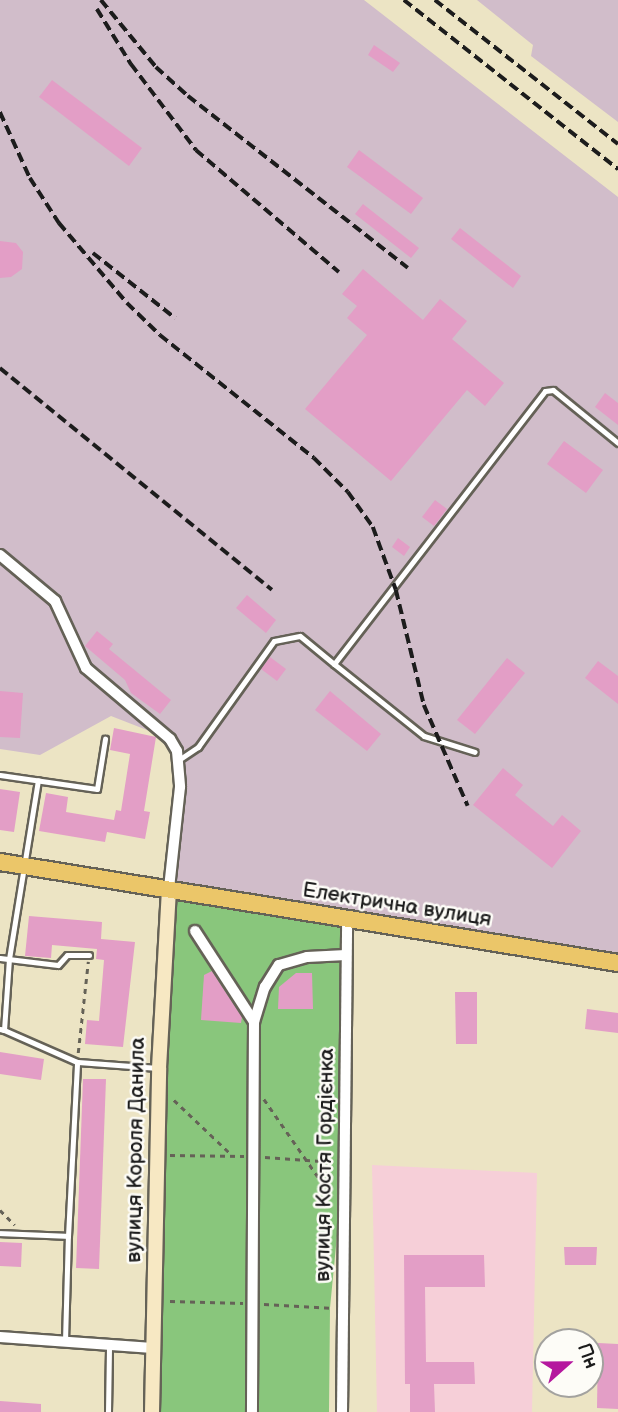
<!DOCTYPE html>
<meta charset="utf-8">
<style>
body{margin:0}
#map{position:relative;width:618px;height:1412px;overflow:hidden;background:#ece4c4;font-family:"Balsamiq Sans",sans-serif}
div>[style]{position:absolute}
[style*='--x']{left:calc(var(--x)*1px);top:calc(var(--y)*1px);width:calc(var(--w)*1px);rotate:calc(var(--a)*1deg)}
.built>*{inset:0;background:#f6cfd8}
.industrial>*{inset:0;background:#d1bdca}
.green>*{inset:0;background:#89c67c}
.building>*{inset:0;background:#e39ec6}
.path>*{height:2.5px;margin-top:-1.25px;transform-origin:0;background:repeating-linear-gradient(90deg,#656257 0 5px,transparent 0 10px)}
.roads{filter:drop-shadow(2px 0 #656257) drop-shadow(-2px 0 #656257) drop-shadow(0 2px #656257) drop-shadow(0 -2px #656257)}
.lane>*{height:5px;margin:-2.5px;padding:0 2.5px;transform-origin:2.5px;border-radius:2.5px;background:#fff}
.street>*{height:10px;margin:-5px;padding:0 5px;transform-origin:5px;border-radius:5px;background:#fff}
.secondary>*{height:14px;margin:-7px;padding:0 7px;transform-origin:7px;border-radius:7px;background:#f7e8c3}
.primary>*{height:16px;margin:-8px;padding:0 8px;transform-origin:8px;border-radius:8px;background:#ebc669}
.rail>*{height:3.5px;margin-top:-1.75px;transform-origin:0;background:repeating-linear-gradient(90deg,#1c1c1c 0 10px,transparent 0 15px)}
span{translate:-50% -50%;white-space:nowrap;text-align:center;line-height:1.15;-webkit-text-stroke:5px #fdfcf7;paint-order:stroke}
.street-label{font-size:21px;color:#1c1c1c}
.north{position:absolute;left:534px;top:1328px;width:70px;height:70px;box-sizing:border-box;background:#fdfcf7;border:2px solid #a3a29f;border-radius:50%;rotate:69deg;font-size:19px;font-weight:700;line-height:28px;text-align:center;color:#1c1c1c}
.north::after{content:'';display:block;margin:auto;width:24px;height:32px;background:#b5179e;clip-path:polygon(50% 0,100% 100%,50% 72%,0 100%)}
</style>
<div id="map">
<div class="built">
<i style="clip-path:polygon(372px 1165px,537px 1173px,532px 1412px,377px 1412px)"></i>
</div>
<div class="industrial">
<i style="clip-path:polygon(0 0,364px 0,618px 197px,618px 963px,169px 889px,180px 787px,170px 739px,111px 716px,40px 755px,0 749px)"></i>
<i style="clip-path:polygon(477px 0,618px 0,618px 122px,531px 56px,533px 45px)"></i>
</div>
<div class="green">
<i style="clip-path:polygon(169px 889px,347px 918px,344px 1163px,330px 1308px,329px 1412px,152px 1412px)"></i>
</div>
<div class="building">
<i style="clip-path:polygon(374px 45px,400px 63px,393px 72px,368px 55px)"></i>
<i style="clip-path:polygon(52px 80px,142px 148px,129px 166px,39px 97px)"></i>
<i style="clip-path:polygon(359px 150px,423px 198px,411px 214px,347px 167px)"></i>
<i style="clip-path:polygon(363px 204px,419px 248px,411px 258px,355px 214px)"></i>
<i style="clip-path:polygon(460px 228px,521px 276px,513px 288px,451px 239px)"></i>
<i style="clip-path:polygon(0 241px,16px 243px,23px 252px,22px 269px,11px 277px,0 278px)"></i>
<i style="clip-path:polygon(363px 269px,423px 320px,440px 299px,467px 321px,452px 339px,504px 383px,485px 406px,467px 390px,391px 481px,305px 409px,367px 335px,347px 318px,357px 306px,342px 294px)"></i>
<i style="clip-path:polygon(605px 393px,618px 403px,618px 425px,595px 407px)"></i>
<i style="clip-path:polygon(564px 441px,603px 470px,586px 493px,547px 464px)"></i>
<i style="clip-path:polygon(435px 500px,447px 509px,434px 526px,422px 517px)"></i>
<i style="clip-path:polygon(398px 538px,410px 547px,404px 556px,392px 547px)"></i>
<i style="clip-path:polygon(247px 595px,276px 620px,266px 633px,236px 608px)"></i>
<i style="clip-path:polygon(97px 631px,113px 644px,109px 649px,171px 700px,160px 714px,131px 693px,125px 680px,85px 646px)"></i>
<i style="clip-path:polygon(270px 657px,286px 669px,277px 681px,261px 669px)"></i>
<i style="clip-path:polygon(507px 658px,525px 673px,475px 734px,457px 720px)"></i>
<i style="clip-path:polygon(598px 661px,618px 676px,618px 704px,585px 678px)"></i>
<i style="clip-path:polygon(0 691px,23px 693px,20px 738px,0 737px)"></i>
<i style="clip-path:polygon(330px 691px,381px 734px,367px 751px,315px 710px)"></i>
<i style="clip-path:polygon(114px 728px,156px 737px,144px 811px,150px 812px,145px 839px,107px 832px,105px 842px,39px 831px,46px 793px,68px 797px,66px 812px,114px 820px,116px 810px,121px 811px,130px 754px,110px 750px)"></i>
<i style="clip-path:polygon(503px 768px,523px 785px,515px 795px,553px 826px,562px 815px,581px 831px,552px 868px,473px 805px)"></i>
<i style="clip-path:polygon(0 789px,20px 792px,14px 832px,0 830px)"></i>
<i style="clip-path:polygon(29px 916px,102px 922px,101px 939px,135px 942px,123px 1047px,85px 1044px,87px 1020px,99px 1021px,104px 960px,96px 959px,97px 949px,52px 945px,51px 958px,25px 956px)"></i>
<i style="clip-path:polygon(212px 971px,242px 1017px,241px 1023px,201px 1020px,204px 975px)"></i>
<i style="clip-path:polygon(296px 973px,312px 973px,313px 1009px,278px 1009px,279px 987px)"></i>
<i style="clip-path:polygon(455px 992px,477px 992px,477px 1044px,456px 1044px)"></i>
<i style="clip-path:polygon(587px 1009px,618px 1013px,618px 1033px,585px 1029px)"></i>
<i style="clip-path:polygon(0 1052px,44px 1059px,41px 1080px,0 1074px)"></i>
<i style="clip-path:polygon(83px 1079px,106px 1079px,99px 1269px,76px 1268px)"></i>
<i style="clip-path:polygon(0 1242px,22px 1243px,21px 1267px,0 1266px)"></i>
<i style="clip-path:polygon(564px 1247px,597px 1247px,596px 1265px,565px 1265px)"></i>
<i style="clip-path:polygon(404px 1255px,484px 1255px,485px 1287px,425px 1287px,426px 1362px,474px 1362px,475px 1384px,434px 1384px,435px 1412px,410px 1412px,410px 1384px,405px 1384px)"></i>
<i style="clip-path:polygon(598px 1343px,618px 1344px,618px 1409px,597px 1408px)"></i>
<i style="clip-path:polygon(0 1401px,41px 1404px,41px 1412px,0 1412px)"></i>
</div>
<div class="path">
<i style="--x:78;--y:1053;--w:92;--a:-83.7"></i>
<i style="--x:264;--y:1099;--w:119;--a:55.2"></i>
<i style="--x:174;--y:1100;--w:80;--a:43.5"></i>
<i style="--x:170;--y:1155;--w:74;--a:0.8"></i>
<i style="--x:265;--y:1157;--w:70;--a:4.1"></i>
<i style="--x:0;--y:1210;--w:21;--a:45"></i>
<i style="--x:170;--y:1301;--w:73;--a:1.6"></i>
<i style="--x:264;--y:1304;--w:70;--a:3.3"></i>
</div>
<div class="roads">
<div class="lane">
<i style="--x:334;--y:664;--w:115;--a:38.7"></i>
<i style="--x:424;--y:736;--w:53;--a:17.4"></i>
<i style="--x:180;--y:759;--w:22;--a:-34"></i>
<i style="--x:198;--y:747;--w:130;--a:-54.4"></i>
<i style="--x:274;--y:641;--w:26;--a:-11"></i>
<i style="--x:300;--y:636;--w:44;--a:39.5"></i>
<i style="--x:334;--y:664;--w:345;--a:-52.3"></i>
<i style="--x:545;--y:391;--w:8;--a:-7"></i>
<i style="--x:553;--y:390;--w:84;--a:39.2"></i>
<i style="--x:0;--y:775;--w:98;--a:8.2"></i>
<i style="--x:97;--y:789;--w:51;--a:-80.9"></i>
<i style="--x:0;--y:958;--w:58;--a:6.9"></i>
<i style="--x:58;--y:965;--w:13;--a:-48"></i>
<i style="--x:67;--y:955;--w:22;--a:0"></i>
<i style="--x:0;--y:1029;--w:4;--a:14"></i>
<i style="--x:4;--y:1030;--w:71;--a:-86"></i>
<i style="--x:9;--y:959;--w:181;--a:-80.8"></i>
<i style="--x:4;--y:1030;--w:80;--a:23.7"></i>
<i style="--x:0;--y:1233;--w:68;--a:2.5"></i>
<i style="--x:68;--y:1236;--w:174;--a:-87"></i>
<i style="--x:77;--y:1062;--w:82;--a:4.2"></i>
<i style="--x:65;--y:1341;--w:105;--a:-88.4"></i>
<i style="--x:108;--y:1412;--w:67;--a:-89.1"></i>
</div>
<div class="street">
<i style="--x:0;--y:555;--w:72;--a:39.9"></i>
<i style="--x:55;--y:601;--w:74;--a:65.2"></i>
<i style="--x:86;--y:668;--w:110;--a:40.2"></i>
<i style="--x:170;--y:739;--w:14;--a:60"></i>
<i style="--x:177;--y:751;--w:36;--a:85"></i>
<i style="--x:180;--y:787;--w:103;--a:96.2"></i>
<i style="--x:195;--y:931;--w:108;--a:57"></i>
<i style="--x:254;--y:1022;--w:390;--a:90.3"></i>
<i style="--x:254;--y:1022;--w:37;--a:-73"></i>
<i style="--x:265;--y:987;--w:26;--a:-58"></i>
<i style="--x:279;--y:965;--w:29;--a:-16"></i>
<i style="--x:307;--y:957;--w:39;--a:-3"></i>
<i style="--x:0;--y:1337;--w:153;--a:4.1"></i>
<i style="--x:342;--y:1412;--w:494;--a:-89.4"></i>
</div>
<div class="secondary">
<i style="--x:152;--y:1412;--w:344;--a:-88.8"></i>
<i style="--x:159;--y:1068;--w:179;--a:-86.8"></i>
</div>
<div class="primary">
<i style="--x:0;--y:862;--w:626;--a:9.28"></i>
</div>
</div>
<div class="rail">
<i style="--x:101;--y:0;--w:87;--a:50.6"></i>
<i style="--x:156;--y:67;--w:43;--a:42.2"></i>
<i style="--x:188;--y:96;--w:279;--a:38"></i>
<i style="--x:404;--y:0;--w:273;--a:38.3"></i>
<i style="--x:435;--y:0;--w:233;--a:38.2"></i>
<i style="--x:97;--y:9;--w:65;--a:58.3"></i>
<i style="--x:131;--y:64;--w:108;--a:52.9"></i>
<i style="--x:196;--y:150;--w:188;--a:40.5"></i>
<i style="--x:0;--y:112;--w:72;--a:65.6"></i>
<i style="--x:30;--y:178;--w:54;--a:57.2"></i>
<i style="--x:59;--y:223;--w:105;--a:49.6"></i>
<i style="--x:127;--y:303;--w:46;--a:44.1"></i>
<i style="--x:160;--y:335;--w:197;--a:38.6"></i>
<i style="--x:314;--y:458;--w:48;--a:45"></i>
<i style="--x:348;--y:492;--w:43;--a:54.5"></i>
<i style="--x:373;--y:527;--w:67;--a:69.9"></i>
<i style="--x:396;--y:590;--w:118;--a:76.3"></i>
<i style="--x:424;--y:705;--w:110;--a:66.5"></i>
<i style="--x:93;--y:253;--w:105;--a:38.4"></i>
<i style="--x:0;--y:368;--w:351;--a:39.2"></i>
</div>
<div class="street-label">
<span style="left:397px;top:905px;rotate:9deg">Електрична вулиця</span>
<span style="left:136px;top:1150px;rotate:-89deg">вулиця Короля Данила</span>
<span style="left:325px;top:1165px;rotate:-89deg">вулиця Костя Гордієнка</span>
</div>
<div class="north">Пн</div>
</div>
